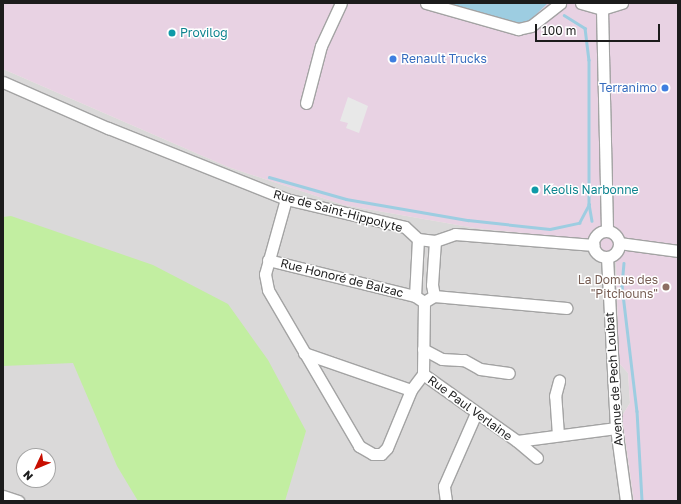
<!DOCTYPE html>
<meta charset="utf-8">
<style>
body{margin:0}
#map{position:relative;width:681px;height:504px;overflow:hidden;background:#efebe1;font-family:"Golos Text",sans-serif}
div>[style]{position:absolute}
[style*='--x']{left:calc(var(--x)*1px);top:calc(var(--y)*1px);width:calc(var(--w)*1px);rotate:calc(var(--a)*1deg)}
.residential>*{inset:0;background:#dad9d9}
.industrial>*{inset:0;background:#e8d2e3}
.grass>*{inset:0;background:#c2eea1}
.parking>*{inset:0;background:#e8e8e8}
.water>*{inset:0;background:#9dcde1}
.stream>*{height:2.5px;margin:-1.25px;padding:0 1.25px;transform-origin:1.25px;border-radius:1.25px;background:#9dcde1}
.roads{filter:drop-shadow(1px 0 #a3a3a3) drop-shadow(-1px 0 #a3a3a3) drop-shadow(0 1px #a3a3a3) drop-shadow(0 -1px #a3a3a3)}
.minor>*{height:11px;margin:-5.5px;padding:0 5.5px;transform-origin:5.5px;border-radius:5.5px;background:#fff}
.minor>.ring{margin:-5.5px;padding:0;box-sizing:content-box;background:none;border:11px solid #fff;border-radius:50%}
.dots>*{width:11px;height:11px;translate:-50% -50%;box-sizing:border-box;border:2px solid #fff;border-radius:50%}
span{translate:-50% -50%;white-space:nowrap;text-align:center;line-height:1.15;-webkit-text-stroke:3px #fff;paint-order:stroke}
.culture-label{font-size:12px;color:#0d838f}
.left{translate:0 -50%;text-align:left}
.shop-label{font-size:12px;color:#366cbe}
.right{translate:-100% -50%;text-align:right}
.street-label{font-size:12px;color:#1c1c1c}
.education-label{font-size:12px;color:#785e54}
.frame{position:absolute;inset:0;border:4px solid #1c1c1c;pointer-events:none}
.north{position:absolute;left:16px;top:448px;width:40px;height:40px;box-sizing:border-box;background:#fff;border:1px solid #a4a4a4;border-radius:50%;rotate:226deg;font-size:11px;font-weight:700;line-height:16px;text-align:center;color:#1c1c1c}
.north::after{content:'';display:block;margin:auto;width:14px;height:18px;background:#c80e00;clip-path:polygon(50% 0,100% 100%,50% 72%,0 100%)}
.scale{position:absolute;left:535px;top:24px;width:125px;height:18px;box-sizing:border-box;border:2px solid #1c1c1c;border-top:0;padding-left:5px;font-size:12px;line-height:14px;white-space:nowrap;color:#1c1c1c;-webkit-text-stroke:3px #fff;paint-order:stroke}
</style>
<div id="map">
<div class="residential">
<i style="clip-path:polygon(evenodd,3px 69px,228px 167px,344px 205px,475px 228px,589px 240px,616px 263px,619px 363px,628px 373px,630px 403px,622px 416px,634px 501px,3px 501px,3px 69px,24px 456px,48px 456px,48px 480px,24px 480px,24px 456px)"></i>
</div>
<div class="industrial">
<i style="clip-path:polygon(3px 3px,678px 3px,678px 501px,634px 501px,622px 416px,630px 403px,628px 373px,619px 363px,616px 263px,589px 240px,475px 228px,344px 205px,228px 167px,3px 69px)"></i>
</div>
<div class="grass">
<i style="clip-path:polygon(11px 216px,153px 265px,228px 304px,268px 360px,306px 431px,285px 501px,138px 501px,117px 466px,73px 363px,3px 366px,3px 217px)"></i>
</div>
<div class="parking">
<i style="clip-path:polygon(348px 97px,368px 106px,359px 133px,346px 128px,348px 123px,340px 121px)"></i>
</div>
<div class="water">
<i style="clip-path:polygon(445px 3px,548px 3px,526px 24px,475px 14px)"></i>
</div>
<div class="stream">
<i style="--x:564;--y:15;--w:25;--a:32"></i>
<i style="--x:585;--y:28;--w:32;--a:83"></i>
<i style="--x:589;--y:60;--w:144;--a:90"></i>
<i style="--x:589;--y:204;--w:17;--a:80"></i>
<i style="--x:269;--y:177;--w:80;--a:15.9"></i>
<i style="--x:346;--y:199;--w:124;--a:9.8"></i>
<i style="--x:468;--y:220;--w:82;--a:6.3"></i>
<i style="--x:550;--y:229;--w:30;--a:-12"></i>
<i style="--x:579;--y:223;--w:21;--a:-62"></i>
<i style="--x:624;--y:263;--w:23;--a:95"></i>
<i style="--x:622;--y:286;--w:126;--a:83.2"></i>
<i style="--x:637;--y:411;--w:90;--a:86.8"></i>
</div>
<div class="roads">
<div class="minor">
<i style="--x:426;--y:3;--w:96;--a:15.8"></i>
<i style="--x:518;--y:29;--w:13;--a:-13"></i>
<i style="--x:531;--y:26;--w:37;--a:-38"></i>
<i style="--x:581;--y:3;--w:22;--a:16"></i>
<i style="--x:602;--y:9;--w:21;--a:-17"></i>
<i style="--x:602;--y:9;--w:222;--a:88.7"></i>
<i style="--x:3;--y:82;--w:115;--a:23.7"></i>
<i style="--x:108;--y:128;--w:192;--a:21.7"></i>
<i style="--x:286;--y:199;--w:122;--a:13.2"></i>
<i style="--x:405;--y:227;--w:18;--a:43"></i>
<i style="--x:418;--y:239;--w:17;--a:7"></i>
<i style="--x:435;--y:241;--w:21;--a:-19"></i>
<i style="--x:455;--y:234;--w:139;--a:4.5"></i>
<i style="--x:306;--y:103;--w:59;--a:-75.3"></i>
<i style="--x:321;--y:46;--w:47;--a:-65.1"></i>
<i style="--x:286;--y:199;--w:78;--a:105.6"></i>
<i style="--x:265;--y:274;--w:16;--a:79"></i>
<i style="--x:268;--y:290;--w:181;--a:59.7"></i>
<i style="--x:359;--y:446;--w:16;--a:30"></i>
<i style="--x:373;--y:454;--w:8;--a:0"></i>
<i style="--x:381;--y:454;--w:8;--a:-45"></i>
<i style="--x:387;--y:448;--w:63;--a:-67.5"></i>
<i style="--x:411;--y:390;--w:20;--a:-53"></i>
<i class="ring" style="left:593px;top:231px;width:15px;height:15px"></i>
<i style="--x:418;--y:239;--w:57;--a:93"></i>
<i style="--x:415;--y:296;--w:11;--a:34"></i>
<i style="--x:424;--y:302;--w:12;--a:-31"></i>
<i style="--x:434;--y:296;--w:11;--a:-100"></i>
<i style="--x:432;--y:285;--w:44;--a:-86.1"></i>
<i style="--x:619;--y:243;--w:60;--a:7.7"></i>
<i style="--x:607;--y:257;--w:171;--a:87"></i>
<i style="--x:616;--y:428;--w:74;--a:82.2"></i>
<i style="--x:268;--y:260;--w:151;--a:13.8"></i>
<i style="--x:434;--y:296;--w:133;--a:5.2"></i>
<i style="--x:423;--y:349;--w:21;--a:28"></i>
<i style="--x:442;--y:359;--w:22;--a:3"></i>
<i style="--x:464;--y:360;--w:18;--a:29"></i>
<i style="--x:480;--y:369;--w:29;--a:8"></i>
<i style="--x:304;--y:353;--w:113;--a:19.1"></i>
<i style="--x:423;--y:374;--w:115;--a:35.5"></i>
<i style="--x:517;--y:441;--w:100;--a:-7.5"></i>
<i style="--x:423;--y:374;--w:72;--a:-89.2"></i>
<i style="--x:558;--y:435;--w:39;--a:-94"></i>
<i style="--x:555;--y:396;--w:16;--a:-75"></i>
<i style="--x:517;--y:441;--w:26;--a:40"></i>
<i style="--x:3;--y:496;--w:16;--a:18"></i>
<i style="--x:446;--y:501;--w:15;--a:-98"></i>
<i style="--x:444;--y:486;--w:80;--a:-66.3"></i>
</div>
</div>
<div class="dots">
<i style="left:172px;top:33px;background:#0f9aa8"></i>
<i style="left:393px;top:59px;background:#3f7fe0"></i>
<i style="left:665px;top:88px;background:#3f7fe0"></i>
<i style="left:535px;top:190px;background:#0f9aa8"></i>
<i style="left:666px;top:287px;background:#8d6e63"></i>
</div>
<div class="culture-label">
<span class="left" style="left:180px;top:33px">Provilog</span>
<span class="left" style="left:543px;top:190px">Keolis Narbonne</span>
</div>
<div class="shop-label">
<span class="left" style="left:401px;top:59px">Renault Trucks</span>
<span class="right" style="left:657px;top:88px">Terranimo</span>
</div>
<div class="street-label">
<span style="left:338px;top:211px;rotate:15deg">Rue de Saint-Hippolyte</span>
<span style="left:342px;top:278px;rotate:14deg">Rue Honoré de Balzac</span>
<span style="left:614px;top:379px;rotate:-94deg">Avenue de Pech Loubat</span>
<span style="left:470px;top:408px;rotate:36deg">Rue Paul Verlaine</span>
</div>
<div class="education-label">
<span class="right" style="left:658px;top:287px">La Domus des<br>"Pitchouns"</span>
</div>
<div class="frame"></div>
<div class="north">N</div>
<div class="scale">100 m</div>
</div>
